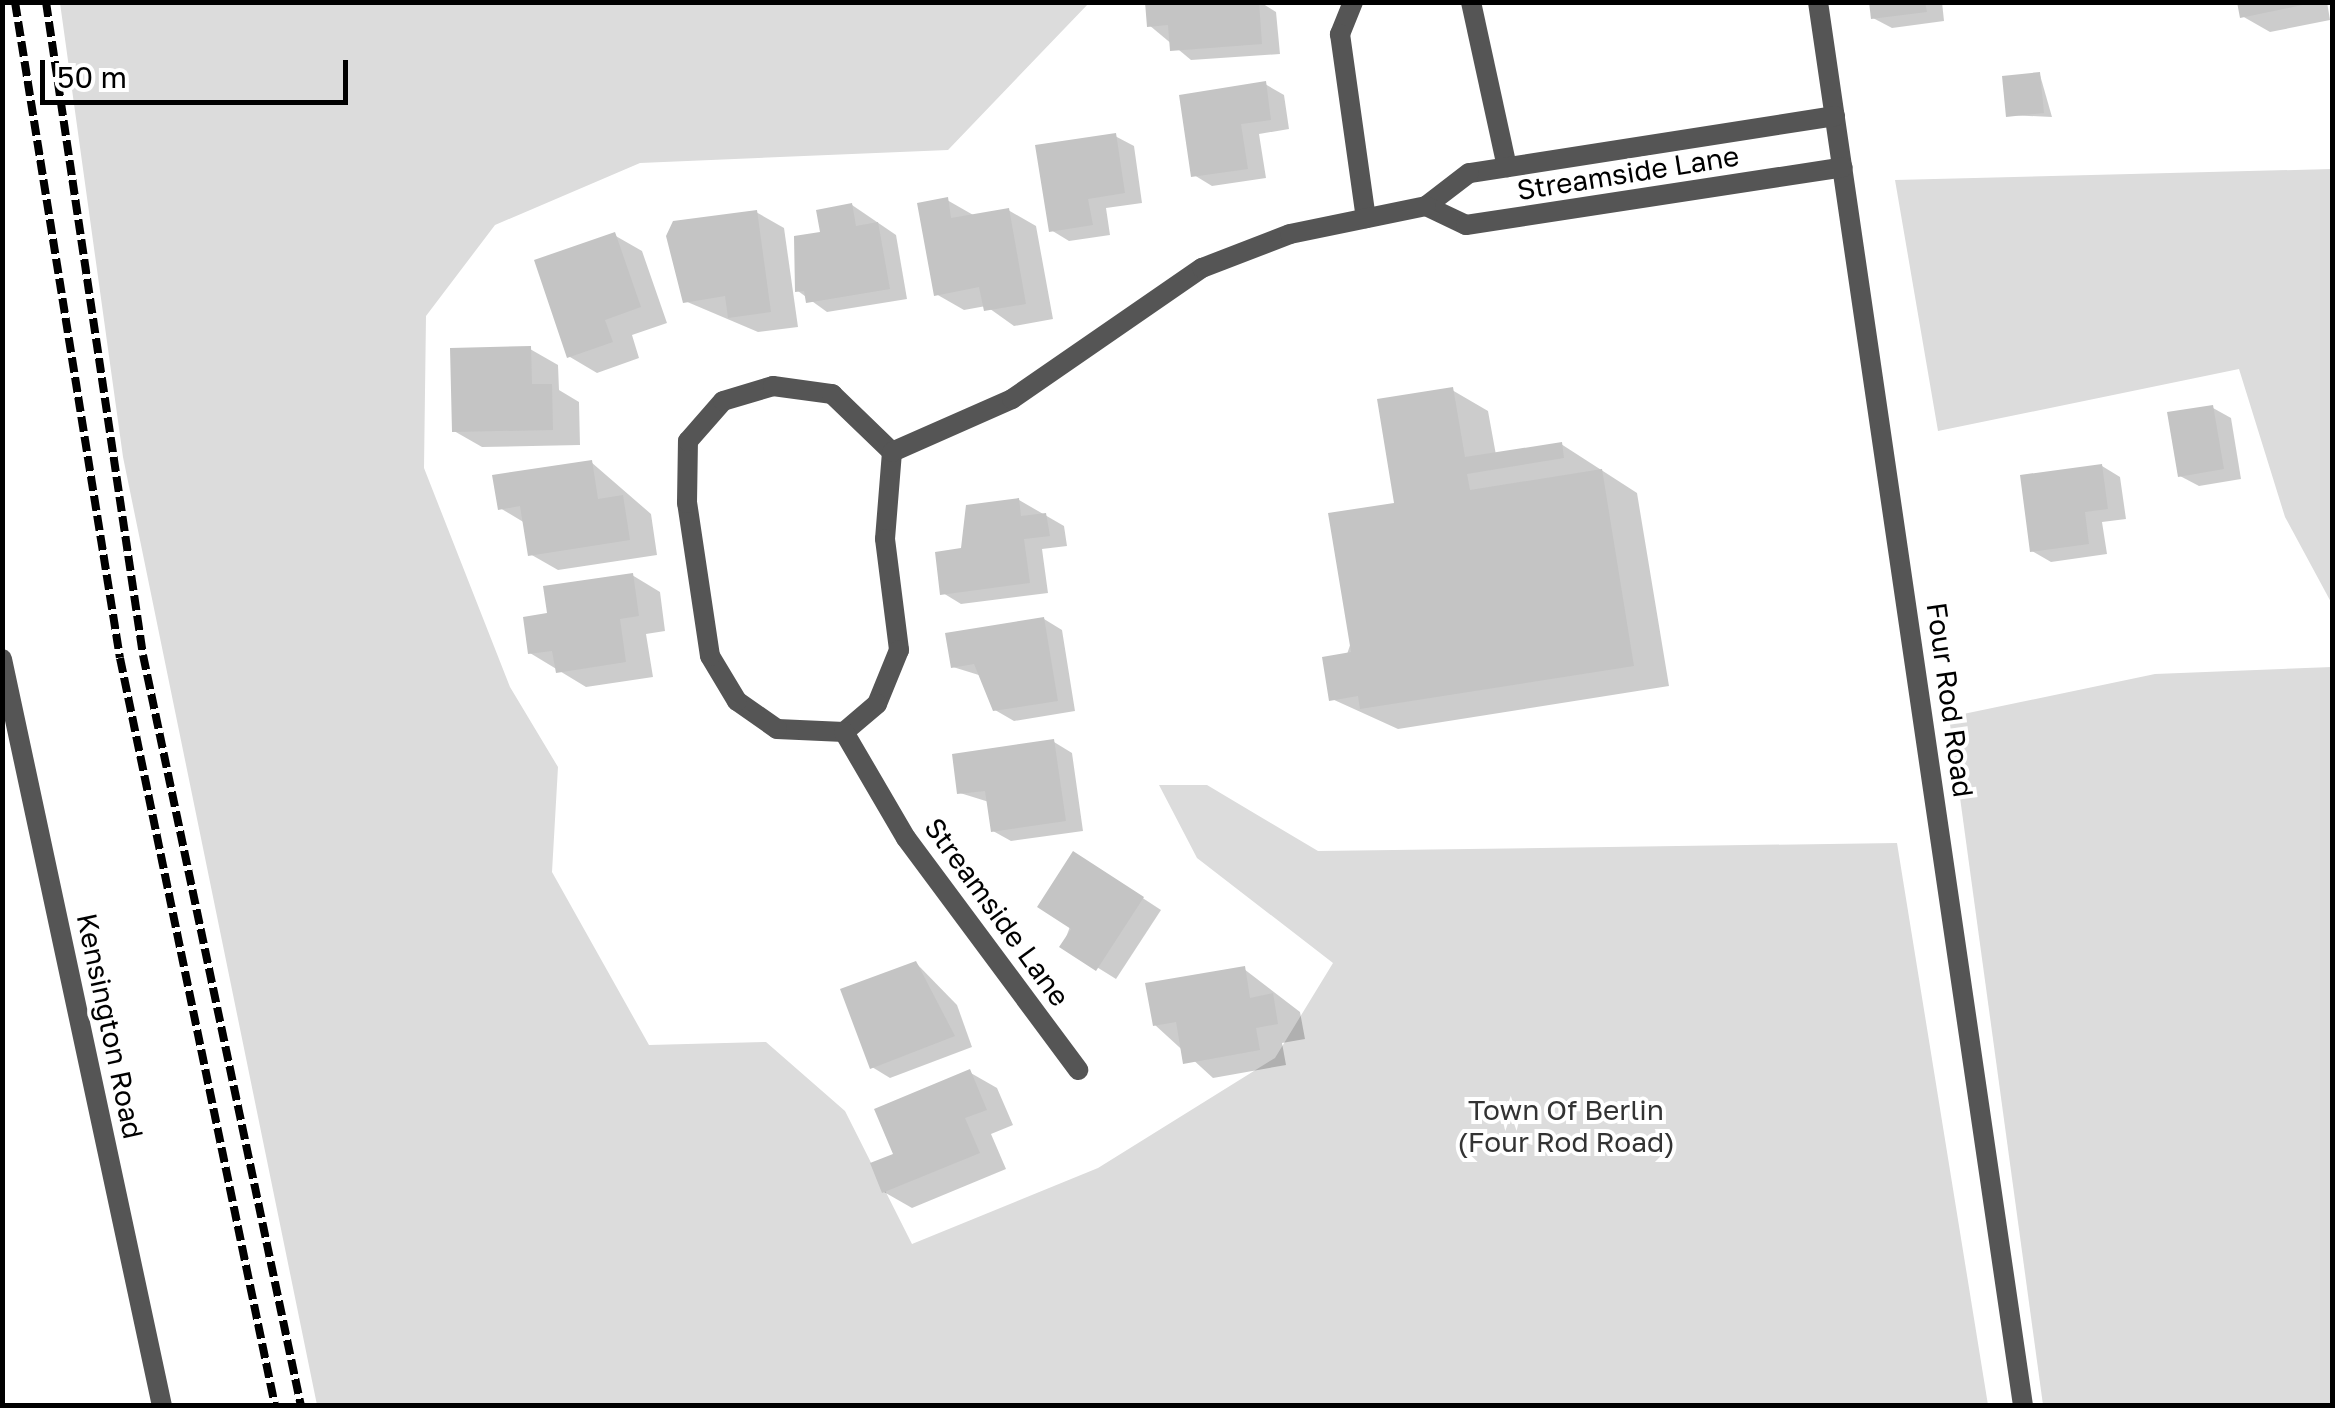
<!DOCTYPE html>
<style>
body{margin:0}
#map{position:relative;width:2335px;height:1408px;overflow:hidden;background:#fff;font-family:"Golos Text",sans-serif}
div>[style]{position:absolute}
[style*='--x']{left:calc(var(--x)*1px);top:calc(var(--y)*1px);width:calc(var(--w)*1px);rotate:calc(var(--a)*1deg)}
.green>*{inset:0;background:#dcdcdc}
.shadow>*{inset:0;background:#0003}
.building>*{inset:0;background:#c4c4c4}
.minor>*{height:20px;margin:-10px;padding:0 10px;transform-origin:10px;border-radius:10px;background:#555}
.tertiary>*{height:20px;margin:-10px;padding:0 10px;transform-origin:10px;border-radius:10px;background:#555}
.rail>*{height:8px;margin-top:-4px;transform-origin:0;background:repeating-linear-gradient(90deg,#000 0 15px,transparent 0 20px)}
span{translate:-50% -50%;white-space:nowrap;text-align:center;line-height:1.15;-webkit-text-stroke:8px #fff;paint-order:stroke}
.street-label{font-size:28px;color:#000}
.park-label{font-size:28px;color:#333}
.frame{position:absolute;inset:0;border:5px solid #000;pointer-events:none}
.scale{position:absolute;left:40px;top:60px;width:308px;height:45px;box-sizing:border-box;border:5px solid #000;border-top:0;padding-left:12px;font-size:30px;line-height:35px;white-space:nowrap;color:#000;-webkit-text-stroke:8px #fff;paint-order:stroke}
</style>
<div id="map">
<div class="green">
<i style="clip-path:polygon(60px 3px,1089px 3px,948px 150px,640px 163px,495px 225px,426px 316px,424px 468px,510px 687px,558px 767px,552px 872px,649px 1045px,766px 1042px,845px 1111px,912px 1244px,1098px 1168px,1275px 1058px,1333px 963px,1197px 858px,1159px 785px,1207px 785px,1318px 851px,1897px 843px,1988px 1405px,317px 1405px,123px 457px)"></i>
<i style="clip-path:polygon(2332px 169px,2332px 604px,2285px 517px,2239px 369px,1938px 431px,1895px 180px)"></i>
<i style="clip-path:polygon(2332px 667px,2332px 1405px,2043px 1405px,1949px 717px,2155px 674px)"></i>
</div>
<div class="shadow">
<i style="clip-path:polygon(1148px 2px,1260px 2px,1276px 12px,1280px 54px,1191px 60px,1149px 25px)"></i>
<i style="clip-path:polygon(1871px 2px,1942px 2px,1944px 21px,1892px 28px,1873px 18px)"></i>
<i style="clip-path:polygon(2239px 2px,2327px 2px,2330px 20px,2270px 32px,2242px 16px)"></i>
<i style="clip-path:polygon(2040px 75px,2052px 117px,2008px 115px)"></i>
<i style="clip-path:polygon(1265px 84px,1284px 95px,1289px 129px,1259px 134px,1266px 178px,1212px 186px,1194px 175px)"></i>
<i style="clip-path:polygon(1115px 136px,1134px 146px,1142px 203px,1106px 208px,1110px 235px,1069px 241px,1051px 230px)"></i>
<i style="clip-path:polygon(947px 200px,975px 216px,1008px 210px,1036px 226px,1053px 319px,1014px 326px,986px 306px,964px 310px,936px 294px)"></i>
<i style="clip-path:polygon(852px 205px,896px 235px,907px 299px,827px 312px,798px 291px,823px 234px)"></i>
<i style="clip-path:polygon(756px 212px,784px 228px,798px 327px,758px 332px,685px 301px)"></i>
<i style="clip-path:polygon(614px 235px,642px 251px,667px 323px,632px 335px,639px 358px,597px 373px,570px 357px)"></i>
<i style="clip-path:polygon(530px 349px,558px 365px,559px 390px,579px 402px,580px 445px,482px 447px,454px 431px)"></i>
<i style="clip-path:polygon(1452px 390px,1488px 411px,1496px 455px,1561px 444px,1637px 493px,1669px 686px,1398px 729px,1332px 699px,1397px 505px)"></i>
<i style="clip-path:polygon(2213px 408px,2231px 418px,2241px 479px,2199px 486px,2180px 476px)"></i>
<i style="clip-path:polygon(591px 462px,651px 514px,657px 555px,558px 570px,530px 554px,525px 523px,500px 508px)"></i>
<i style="clip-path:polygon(2102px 466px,2120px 477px,2126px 519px,2102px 522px,2107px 554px,2051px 562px,2032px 551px)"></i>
<i style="clip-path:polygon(1019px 500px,1064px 526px,1067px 546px,1042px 549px,1048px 593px,961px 604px,943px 593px,963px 551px)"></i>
<i style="clip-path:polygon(632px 575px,660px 592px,665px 631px,646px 634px,653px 677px,586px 687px,530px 653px)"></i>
<i style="clip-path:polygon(1044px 619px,1062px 630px,1075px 711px,1014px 721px,995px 710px,982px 676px,953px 667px)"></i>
<i style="clip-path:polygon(1054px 742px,1072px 753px,1083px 831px,1011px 841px,993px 831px,989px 802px,960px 793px)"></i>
<i style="clip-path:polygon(1092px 865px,1161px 910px,1116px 979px,1063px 946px)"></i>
<i style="clip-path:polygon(916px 963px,957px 1005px,972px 1047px,890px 1078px,872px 1067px)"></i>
<i style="clip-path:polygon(1244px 969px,1300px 1012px,1305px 1039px,1282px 1043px,1286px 1065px,1213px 1078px,1155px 1025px)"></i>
<i style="clip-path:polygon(969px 1072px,997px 1088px,1013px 1125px,991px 1134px,1006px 1169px,912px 1208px,884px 1192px,897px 1155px)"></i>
</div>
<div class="building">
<i style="clip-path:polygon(1145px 2px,1259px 2px,1262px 44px,1170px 51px,1168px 25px,1147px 27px)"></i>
<i style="clip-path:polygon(1869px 2px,1925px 2px,1927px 12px,1871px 19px)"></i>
<i style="clip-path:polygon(2237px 2px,2306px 2px,2307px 4px,2240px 18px)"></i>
<i style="clip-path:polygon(2040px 72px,2044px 113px,2006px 117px,2002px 76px)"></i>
<i style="clip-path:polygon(1266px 81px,1271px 120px,1241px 124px,1248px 169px,1191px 177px,1179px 95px)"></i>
<i style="clip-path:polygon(1116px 133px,1125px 193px,1088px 199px,1093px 225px,1049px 232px,1035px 145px)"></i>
<i style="clip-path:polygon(948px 197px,951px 218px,1009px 208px,1026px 304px,984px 311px,979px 287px,934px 296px,917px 203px)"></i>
<i style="clip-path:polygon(852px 203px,856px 226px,878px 222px,890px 289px,806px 303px,804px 291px,795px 292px,794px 236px,820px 232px,816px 210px)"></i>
<i style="clip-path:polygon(757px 210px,771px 312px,728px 318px,725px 296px,683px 303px,666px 236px,673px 221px)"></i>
<i style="clip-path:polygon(615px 232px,641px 307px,605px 320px,613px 342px,567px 358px,534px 260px)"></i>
<i style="clip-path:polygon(531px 346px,532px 384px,552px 384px,553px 430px,452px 432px,450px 348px)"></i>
<i style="clip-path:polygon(1453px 387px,1465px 457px,1562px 442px,1564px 458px,1467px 474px,1470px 490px,1602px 469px,1634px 666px,1360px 709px,1358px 696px,1329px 701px,1322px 657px,1351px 652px,1328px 513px,1394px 503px,1377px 399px)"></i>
<i style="clip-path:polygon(2213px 405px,2224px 469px,2178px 477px,2167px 412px)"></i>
<i style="clip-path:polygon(592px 460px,598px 499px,623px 495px,630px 540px,528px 556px,520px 506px,498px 510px,492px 475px)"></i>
<i style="clip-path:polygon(2102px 464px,2108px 509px,2085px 512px,2089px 544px,2030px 552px,2020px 475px)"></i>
<i style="clip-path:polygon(1019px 498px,1021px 516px,1046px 513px,1050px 536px,1024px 539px,1030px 583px,940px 595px,935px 552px,961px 548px,966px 505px)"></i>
<i style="clip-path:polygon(633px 573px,639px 616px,620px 619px,626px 662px,556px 673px,552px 651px,528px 654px,523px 617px,547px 613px,543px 586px)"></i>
<i style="clip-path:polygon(1044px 617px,1058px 701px,993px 711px,974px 664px,951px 668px,945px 633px)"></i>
<i style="clip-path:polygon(1054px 739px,1066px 821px,991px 832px,985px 791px,957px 794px,952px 754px)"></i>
<i style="clip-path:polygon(1073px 851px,1144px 897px,1096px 971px,1059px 947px,1071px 929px,1037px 907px)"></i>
<i style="clip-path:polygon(916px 961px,955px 1036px,870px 1069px,840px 989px)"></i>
<i style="clip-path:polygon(1245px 966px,1250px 998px,1273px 993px,1278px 1024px,1256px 1028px,1260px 1050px,1183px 1064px,1176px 1022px,1153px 1026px,1145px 983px)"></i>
<i style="clip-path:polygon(970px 1069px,987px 1110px,965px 1118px,980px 1153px,882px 1193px,870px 1163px,893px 1154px,874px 1109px)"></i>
</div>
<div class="minor">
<i style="--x:1353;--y:2;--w:35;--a:112"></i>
<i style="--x:1340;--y:34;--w:186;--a:82"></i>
<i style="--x:1471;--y:2;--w:169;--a:77.7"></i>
<i style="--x:1818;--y:2;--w:1419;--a:81.69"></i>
<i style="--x:1835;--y:116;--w:370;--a:171.1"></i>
<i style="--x:1469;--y:173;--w:54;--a:142.5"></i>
<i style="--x:1426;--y:206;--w:44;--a:25.4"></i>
<i style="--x:1466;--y:225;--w:381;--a:-8.7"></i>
<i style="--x:892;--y:452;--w:87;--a:94.6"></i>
<i style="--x:885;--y:539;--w:112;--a:82.8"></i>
<i style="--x:899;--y:650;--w:58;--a:112.2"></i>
<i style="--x:877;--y:704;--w:43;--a:139.7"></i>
<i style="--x:844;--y:732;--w:67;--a:-177.4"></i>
<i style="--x:777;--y:729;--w:49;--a:-145"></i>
<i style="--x:737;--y:701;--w:52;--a:-121"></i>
<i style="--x:710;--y:656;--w:155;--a:-98.5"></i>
<i style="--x:687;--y:503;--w:62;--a:-89.1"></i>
<i style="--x:688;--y:441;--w:53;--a:-48.8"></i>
<i style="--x:723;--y:401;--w:52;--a:-16.7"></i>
<i style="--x:773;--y:386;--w:60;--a:7.7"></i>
<i style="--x:832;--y:394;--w:83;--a:44"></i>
<i style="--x:892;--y:452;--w:131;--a:-23.8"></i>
<i style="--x:1012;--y:399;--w:231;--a:-34.6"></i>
<i style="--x:1202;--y:268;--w:94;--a:-21.1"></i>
<i style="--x:1290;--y:234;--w:139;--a:-11.6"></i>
<i style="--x:844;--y:732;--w:123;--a:59.7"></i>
<i style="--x:906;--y:838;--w:289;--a:53.4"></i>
</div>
<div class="tertiary">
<i style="--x:2;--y:659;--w:764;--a:77.91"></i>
</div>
<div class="rail">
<i style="--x:15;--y:2;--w:664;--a:80.91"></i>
<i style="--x:120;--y:658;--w:764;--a:78.29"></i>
<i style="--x:46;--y:2;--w:660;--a:81.55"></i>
<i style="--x:143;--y:655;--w:767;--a:78.12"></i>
</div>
<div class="street-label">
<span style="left:1628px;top:173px;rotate:-9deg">Streamside Lane</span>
<span style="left:1950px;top:700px;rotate:82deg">Four Rod Road</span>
<span style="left:997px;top:912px;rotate:54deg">Streamside Lane</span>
<span style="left:110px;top:1026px;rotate:78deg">Kensington Road</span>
</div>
<div class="park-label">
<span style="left:1566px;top:1126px">Town Of Berlin<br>(Four Rod Road)</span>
</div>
<div class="frame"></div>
<div class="scale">50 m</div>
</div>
